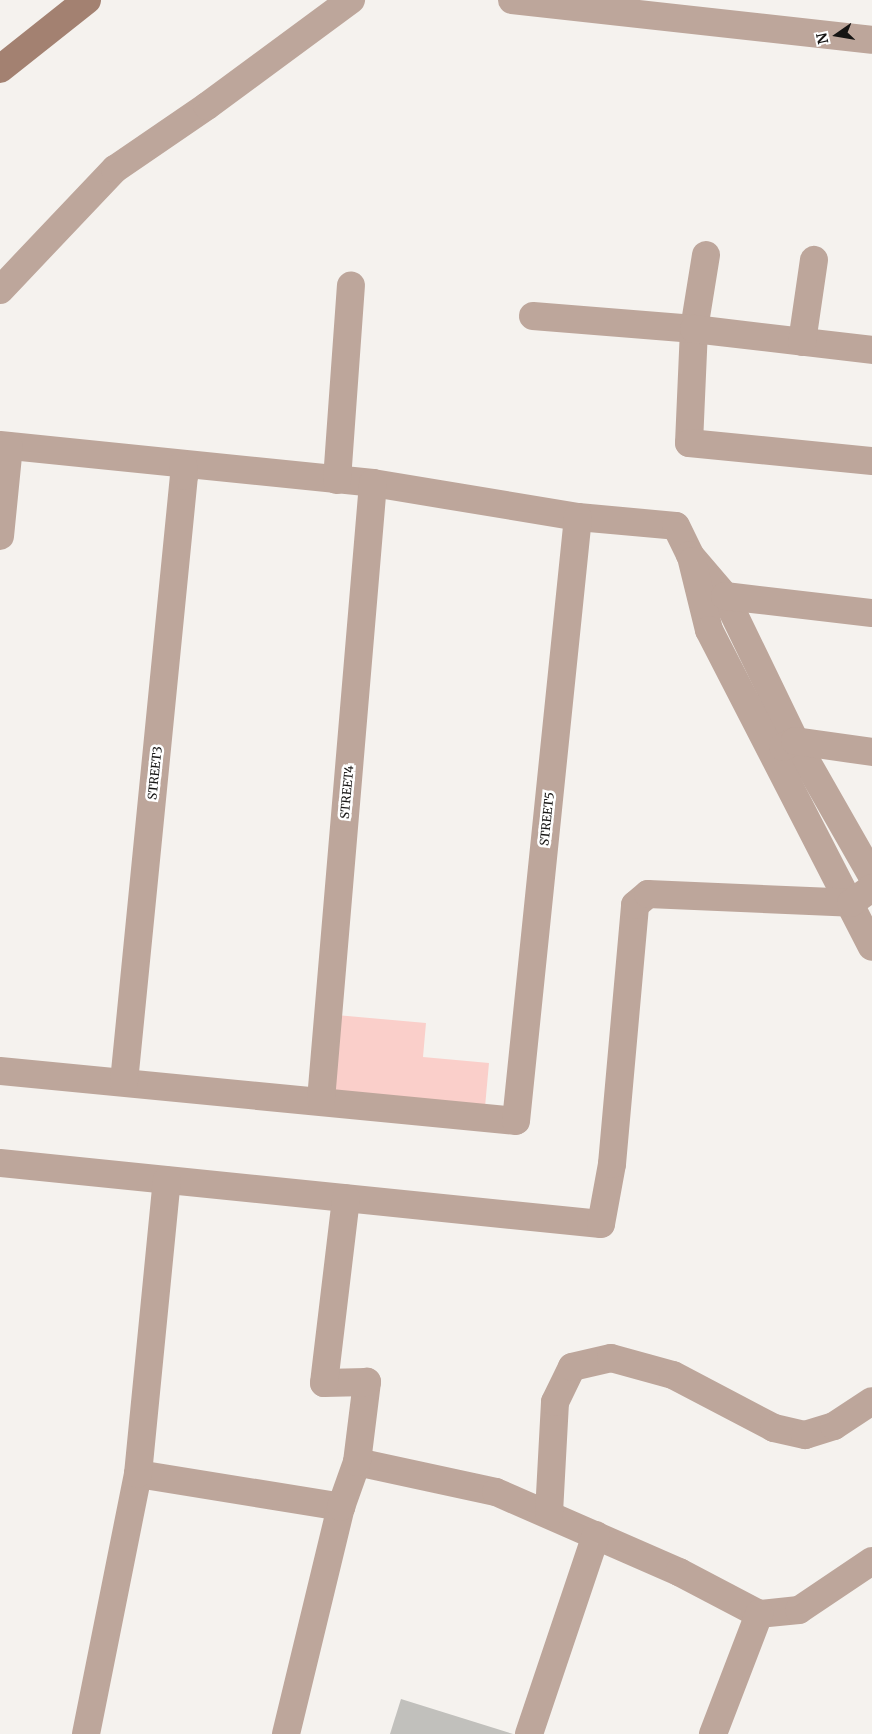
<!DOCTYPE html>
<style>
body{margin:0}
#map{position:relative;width:872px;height:1734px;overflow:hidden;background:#f5f2ee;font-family:Merriweather,serif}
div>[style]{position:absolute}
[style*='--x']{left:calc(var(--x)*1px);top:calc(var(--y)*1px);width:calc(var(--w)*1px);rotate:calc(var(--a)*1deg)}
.green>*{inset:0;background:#facfca}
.building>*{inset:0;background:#c1c0bc}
.street>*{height:28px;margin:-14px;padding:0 14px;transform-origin:14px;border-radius:14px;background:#bda69b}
.secondary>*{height:28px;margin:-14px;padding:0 14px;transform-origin:14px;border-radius:14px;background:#a38171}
span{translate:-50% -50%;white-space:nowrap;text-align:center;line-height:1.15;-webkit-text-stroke:5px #fff;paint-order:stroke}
.street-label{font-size:12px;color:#151413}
.north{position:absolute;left:812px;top:10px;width:50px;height:50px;-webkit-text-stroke:4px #fff;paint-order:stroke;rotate:257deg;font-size:14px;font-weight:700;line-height:20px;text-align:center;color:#151413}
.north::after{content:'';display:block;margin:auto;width:18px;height:22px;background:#151413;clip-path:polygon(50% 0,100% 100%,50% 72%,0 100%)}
</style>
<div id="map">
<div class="green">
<i style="clip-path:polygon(336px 1015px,426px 1023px,423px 1057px,489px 1063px,485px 1107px,329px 1094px)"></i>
</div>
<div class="building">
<i style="clip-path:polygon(401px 1699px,513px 1734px,390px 1734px)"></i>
</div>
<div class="street">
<i style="--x:512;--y:0;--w:362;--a:6.3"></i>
<i style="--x:706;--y:255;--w:75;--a:99.2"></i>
<i style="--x:694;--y:329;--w:114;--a:92.5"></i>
<i style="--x:689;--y:443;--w:184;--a:5.6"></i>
<i style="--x:0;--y:290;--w:167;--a:-46.5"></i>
<i style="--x:115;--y:169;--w:112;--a:-34.4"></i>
<i style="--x:207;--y:106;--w:179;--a:-36.4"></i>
<i style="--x:533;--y:316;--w:162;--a:4.6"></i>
<i style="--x:694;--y:329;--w:179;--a:6.7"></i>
<i style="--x:802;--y:342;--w:83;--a:-81.7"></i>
<i style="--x:0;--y:445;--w:375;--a:5.8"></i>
<i style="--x:373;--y:483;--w:208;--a:9.4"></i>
<i style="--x:578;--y:517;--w:98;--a:5.2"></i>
<i style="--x:676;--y:526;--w:32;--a:64"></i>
<i style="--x:690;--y:555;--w:54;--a:49.5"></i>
<i style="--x:725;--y:596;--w:161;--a:64.2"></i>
<i style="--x:795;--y:741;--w:155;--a:60.3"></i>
<i style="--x:337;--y:480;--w:195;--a:-85.9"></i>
<i style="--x:0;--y:536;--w:90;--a:-84.3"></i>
<i style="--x:692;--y:561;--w:71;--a:76.2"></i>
<i style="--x:709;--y:630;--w:356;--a:62.8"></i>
<i style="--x:725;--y:596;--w:148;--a:6.6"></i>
<i style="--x:783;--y:747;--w:13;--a:-27"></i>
<i style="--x:795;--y:741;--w:78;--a:8.1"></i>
<i style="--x:0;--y:1071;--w:518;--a:5.53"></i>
<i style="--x:516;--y:1121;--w:607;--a:-84.14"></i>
<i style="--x:124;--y:1082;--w:609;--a:-84.35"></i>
<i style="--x:184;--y:476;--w:12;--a:-95"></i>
<i style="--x:321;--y:1100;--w:619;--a:-85.18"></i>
<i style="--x:0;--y:1163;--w:604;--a:5.8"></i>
<i style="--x:601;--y:1224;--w:61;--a:-79.6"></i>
<i style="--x:612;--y:1164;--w:260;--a:-84.9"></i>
<i style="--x:635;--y:905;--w:17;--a:-40"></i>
<i style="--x:648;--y:894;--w:203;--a:2.5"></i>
<i style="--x:851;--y:903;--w:26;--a:-36"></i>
<i style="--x:357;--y:1462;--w:142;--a:12.2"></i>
<i style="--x:496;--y:1492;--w:200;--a:23.6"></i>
<i style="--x:679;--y:1572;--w:90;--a:27.7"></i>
<i style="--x:759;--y:1614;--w:40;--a:-5.7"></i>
<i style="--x:799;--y:1610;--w:88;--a:-33.9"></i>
<i style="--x:138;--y:1474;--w:206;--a:9.2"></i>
<i style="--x:549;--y:1513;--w:111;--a:-86.9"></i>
<i style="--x:555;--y:1402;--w:39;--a:-64"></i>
<i style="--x:572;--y:1367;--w:40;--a:-13"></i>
<i style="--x:611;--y:1358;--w:64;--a:15.3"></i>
<i style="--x:673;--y:1375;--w:114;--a:27.7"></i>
<i style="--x:774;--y:1428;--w:32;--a:13"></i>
<i style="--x:805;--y:1435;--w:30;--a:-17"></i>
<i style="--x:834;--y:1426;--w:45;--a:-33.3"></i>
<i style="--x:86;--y:1734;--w:265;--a:-78.7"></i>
<i style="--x:138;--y:1474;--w:295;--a:-84.4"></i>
<i style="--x:286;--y:1734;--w:234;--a:-76.4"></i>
<i style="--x:341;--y:1507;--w:48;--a:-70.4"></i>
<i style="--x:357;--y:1462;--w:81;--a:-82.9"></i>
<i style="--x:367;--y:1382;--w:43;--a:178.7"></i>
<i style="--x:324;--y:1383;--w:186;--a:-83.2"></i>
<i style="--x:529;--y:1734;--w:210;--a:-71.4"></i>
<i style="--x:713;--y:1734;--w:129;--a:-69"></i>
</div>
<div class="secondary">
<i style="--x:0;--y:69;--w:111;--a:-38.4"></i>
</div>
<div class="street-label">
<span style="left:155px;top:773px;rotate:-84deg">STREET3</span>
<span style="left:347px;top:792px;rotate:-85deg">STREET4</span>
<span style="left:547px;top:819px;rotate:-84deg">STREET5</span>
</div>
<div class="north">N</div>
</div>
